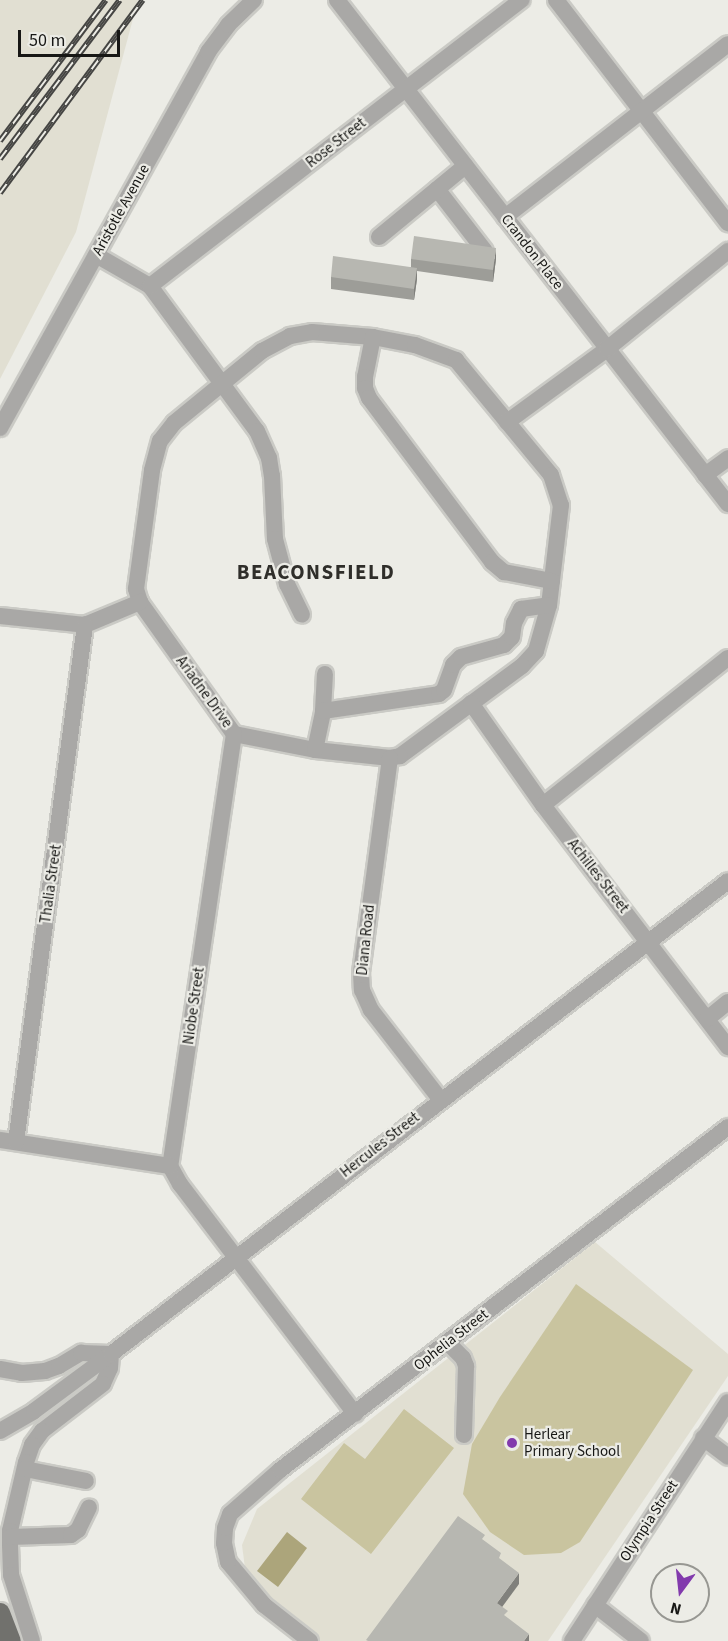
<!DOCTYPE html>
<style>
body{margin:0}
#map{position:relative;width:728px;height:1641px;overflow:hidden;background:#ecece6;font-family:"Source Sans 3",sans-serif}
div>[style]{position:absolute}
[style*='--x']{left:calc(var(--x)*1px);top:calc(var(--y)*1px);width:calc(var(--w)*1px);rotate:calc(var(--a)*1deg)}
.built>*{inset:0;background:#e1dfd2}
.green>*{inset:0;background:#c9c49f}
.water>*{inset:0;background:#aca57b}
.roads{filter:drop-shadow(2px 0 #cacac5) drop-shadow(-2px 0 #cacac5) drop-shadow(0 2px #cacac5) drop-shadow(0 -2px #cacac5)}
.minor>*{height:16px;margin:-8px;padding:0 8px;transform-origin:8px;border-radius:8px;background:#a9a8a6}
.major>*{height:20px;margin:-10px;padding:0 10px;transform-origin:10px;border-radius:10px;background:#71716d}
.rail>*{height:6px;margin-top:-3px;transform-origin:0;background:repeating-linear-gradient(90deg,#ecece6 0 11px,#454543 0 22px);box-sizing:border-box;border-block:2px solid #454543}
.wall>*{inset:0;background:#9d9d98}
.shaded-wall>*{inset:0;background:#80807c}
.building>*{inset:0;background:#b7b7b1}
.dots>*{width:16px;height:16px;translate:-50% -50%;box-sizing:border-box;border:3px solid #ecece6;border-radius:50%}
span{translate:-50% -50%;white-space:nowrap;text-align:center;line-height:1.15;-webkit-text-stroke:4.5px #ecece6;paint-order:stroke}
.street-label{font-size:15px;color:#171715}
.poi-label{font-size:15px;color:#171715}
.left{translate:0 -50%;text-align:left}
.district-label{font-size:21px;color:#2f2e2a;font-weight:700;letter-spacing:1.5px}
.north{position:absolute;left:650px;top:1563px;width:60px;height:60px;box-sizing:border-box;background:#ecece6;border:2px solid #979792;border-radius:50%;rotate:195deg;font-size:16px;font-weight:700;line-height:24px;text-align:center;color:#171715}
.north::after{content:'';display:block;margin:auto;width:21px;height:27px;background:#823aad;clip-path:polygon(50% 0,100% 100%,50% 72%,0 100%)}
.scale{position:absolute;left:18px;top:30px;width:102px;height:27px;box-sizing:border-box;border:3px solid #171715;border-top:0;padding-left:8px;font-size:18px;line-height:21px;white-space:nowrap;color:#171715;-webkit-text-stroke:4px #ecece6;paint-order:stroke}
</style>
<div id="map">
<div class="built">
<i style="clip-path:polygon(0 0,138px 0,76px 232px,0 379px)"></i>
<i style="clip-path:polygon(595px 1242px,728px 1354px,728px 1376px,548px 1641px,318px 1641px,264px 1600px,246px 1576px,242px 1545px,257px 1509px)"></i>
</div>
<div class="green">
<i style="clip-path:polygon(576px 1284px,693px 1370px,580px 1542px,561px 1553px,524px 1555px,490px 1532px,463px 1494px,472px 1444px,500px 1397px)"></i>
<i style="clip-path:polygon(404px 1409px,454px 1448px,371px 1554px,301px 1499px,344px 1443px,365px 1459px)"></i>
</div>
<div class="water">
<i style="clip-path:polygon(287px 1532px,307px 1548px,278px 1587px,257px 1571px)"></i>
</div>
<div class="roads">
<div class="minor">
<i style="--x:337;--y:0;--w:638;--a:52.2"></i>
<i style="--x:556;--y:0;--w:282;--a:52.4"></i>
<i style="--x:437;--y:189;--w:78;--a:52.3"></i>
<i style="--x:505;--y:217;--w:282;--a:-37.8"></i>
<i style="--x:379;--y:237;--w:112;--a:-39.5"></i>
<i style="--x:96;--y:255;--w:62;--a:29.9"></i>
<i style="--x:150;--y:286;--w:180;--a:53.6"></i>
<i style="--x:257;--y:431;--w:30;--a:66"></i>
<i style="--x:269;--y:458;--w:18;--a:81"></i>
<i style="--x:272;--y:476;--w:63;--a:87.3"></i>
<i style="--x:275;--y:539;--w:47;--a:75.1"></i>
<i style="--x:287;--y:584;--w:34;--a:64"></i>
<i style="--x:150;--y:286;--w:469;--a:-37.6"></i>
<i style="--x:312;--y:332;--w:61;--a:4.7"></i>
<i style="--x:373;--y:337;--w:43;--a:10.8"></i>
<i style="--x:415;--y:345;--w:44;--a:20.1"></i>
<i style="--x:456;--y:360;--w:149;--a:50.4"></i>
<i style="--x:551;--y:475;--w:32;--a:72"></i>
<i style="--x:561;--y:505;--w:101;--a:96.8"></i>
<i style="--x:549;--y:605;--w:48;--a:105.8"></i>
<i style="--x:536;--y:651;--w:21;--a:133"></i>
<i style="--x:522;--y:666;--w:152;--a:143.6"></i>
<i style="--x:400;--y:756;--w:10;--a:169"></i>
<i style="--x:390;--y:758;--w:75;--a:-173.9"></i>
<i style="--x:315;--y:750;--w:83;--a:-168.8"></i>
<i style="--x:234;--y:734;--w:162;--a:-125.5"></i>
<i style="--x:140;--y:602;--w:14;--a:-107"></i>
<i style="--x:136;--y:589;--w:120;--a:-82.3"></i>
<i style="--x:152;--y:470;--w:30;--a:-75"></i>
<i style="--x:160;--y:441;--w:23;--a:-52"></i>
<i style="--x:174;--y:423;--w:114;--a:-39.3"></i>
<i style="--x:262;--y:351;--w:32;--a:-28"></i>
<i style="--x:290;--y:336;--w:22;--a:-10"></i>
<i style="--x:373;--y:337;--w:41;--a:101.3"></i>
<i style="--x:365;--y:377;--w:11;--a:90"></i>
<i style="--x:365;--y:388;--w:11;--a:68"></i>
<i style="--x:369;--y:398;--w:205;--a:53.1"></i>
<i style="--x:492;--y:562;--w:16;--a:40"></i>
<i style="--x:504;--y:572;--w:49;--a:10.6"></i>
<i style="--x:507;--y:422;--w:124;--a:-36.1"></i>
<i style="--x:607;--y:349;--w:156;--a:-39"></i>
<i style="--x:0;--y:428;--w:430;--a:-61"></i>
<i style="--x:208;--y:52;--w:34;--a:-53"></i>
<i style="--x:228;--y:25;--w:36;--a:-44"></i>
<i style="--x:705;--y:475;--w:29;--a:-36"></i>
<i style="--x:0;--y:616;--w:85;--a:6"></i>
<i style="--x:85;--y:625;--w:60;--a:-22.7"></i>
<i style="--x:471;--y:703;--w:125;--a:54.8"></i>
<i style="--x:543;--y:805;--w:305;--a:52.6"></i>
<i style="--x:323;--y:711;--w:37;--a:-87"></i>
<i style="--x:234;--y:734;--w:437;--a:98.4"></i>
<i style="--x:170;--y:1166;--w:21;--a:61"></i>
<i style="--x:180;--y:1184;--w:289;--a:52.7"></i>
<i style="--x:315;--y:750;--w:40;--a:-78"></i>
<i style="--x:323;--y:711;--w:117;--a:-8.3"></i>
<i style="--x:439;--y:694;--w:6;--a:-39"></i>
<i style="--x:444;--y:690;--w:27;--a:-70"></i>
<i style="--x:453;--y:665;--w:11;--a:-45"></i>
<i style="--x:461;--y:657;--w:45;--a:-15.6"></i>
<i style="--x:504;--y:645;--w:11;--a:-45"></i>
<i style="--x:512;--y:637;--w:14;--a:-82"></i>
<i style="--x:514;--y:623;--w:16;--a:-63"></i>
<i style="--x:521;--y:609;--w:28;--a:-8"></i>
<i style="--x:390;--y:758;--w:217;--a:97.7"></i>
<i style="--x:361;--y:973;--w:17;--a:87"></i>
<i style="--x:362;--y:990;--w:22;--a:66"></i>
<i style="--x:371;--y:1010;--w:113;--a:52.2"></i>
<i style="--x:543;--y:805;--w:236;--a:-38.5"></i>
<i style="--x:707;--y:1019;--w:27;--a:-39"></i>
<i style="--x:0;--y:1140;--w:172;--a:8.7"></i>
<i style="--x:16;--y:1142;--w:522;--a:-82.4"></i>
<i style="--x:448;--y:1343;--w:21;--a:45"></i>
<i style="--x:463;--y:1358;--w:9;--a:69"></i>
<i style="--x:466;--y:1366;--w:69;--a:91.7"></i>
<i style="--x:0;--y:1369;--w:22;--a:10"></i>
<i style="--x:22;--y:1373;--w:23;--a:-5"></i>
<i style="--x:45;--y:1371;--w:15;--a:-20"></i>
<i style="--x:59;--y:1366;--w:26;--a:-31"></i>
<i style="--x:81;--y:1353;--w:30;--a:2"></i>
<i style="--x:111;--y:1354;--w:14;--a:94"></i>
<i style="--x:110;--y:1368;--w:17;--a:114"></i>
<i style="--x:103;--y:1384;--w:77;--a:142.4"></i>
<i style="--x:42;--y:1431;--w:17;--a:126"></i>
<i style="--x:32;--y:1445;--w:18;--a:109"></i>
<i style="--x:26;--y:1462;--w:71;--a:103.1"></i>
<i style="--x:10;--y:1531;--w:14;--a:90"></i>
<i style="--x:10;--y:1545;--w:30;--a:88"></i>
<i style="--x:11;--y:1575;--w:69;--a:72.3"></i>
<i style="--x:0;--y:1431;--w:39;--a:-30"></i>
<i style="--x:34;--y:1411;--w:96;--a:-36.5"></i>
<i style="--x:111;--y:1354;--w:777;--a:-37.47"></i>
<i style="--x:703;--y:1438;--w:31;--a:37"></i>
<i style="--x:25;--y:1469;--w:62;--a:11.1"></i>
<i style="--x:10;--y:1537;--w:61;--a:-1.9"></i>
<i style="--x:71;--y:1535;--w:9;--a:-36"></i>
<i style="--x:78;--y:1530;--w:25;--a:-64"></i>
<i style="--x:595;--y:1605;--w:58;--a:38"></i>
<i style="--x:310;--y:1641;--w:58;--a:-142"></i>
<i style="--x:264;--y:1605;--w:56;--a:-129.9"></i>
<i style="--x:228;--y:1562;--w:19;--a:-102"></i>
<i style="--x:224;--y:1543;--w:15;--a:-86"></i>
<i style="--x:225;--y:1528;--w:15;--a:-70"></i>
<i style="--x:230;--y:1514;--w:67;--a:-41.3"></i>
<i style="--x:280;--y:1470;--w:564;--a:-37.44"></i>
<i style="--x:572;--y:1641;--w:285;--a:-56.9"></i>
</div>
<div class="major">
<i style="--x:0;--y:1613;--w:30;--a:69"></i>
</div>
</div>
<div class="rail">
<i style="--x:0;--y:141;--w:176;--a:-53.1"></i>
<i style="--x:0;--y:159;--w:199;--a:-53"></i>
<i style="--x:0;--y:193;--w:240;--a:-53.5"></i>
</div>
<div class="wall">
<i style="clip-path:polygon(411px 259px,496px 259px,493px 282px,417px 271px,417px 279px,414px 300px,331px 289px,331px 277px,411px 267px)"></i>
</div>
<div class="shaded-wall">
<i style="clip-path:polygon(496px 248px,496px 259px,493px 282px,493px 270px)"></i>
<i style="clip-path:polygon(417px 268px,417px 279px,414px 300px,414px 289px)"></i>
<i style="clip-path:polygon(519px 1573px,519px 1584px,497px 1614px,497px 1603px)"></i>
<i style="clip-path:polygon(529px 1634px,529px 1641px,524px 1641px)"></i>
</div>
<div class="building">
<i style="clip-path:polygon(414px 236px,496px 248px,493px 270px,411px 259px)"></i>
<i style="clip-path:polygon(333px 256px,417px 268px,414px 289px,331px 277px)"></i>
<i style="clip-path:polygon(458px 1516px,485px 1535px,482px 1539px,501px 1553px,499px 1558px,519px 1573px,497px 1603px,508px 1611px,504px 1615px,529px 1634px,524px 1641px,368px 1641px,366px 1640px)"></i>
</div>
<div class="dots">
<i style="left:512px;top:1443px;background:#823aad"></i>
</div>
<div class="street-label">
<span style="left:336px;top:143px;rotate:-38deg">Rose Street</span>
<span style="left:121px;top:210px;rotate:-61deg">Aristotle Avenue</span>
<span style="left:532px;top:252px;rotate:52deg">Crandon Place</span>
<span style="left:204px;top:692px;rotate:54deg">Ariadne Drive</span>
<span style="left:598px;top:876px;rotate:52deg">Achilles Street</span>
<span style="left:51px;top:884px;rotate:-82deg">Thalia Street</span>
<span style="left:366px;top:940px;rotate:-84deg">Diana Road</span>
<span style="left:194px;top:1006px;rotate:-82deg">Niobe Street</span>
<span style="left:380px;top:1145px;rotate:-38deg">Hercules Street</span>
<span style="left:451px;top:1340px;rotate:-38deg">Ophelia Street</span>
<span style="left:649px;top:1521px;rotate:-57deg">Olympia Street</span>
</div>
<div class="poi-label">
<span class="left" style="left:524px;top:1443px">Herlear<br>Primary School</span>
</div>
<div class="district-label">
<span style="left:316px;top:572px">BEACONSFIELD</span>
</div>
<div class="north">N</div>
<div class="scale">50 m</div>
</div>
